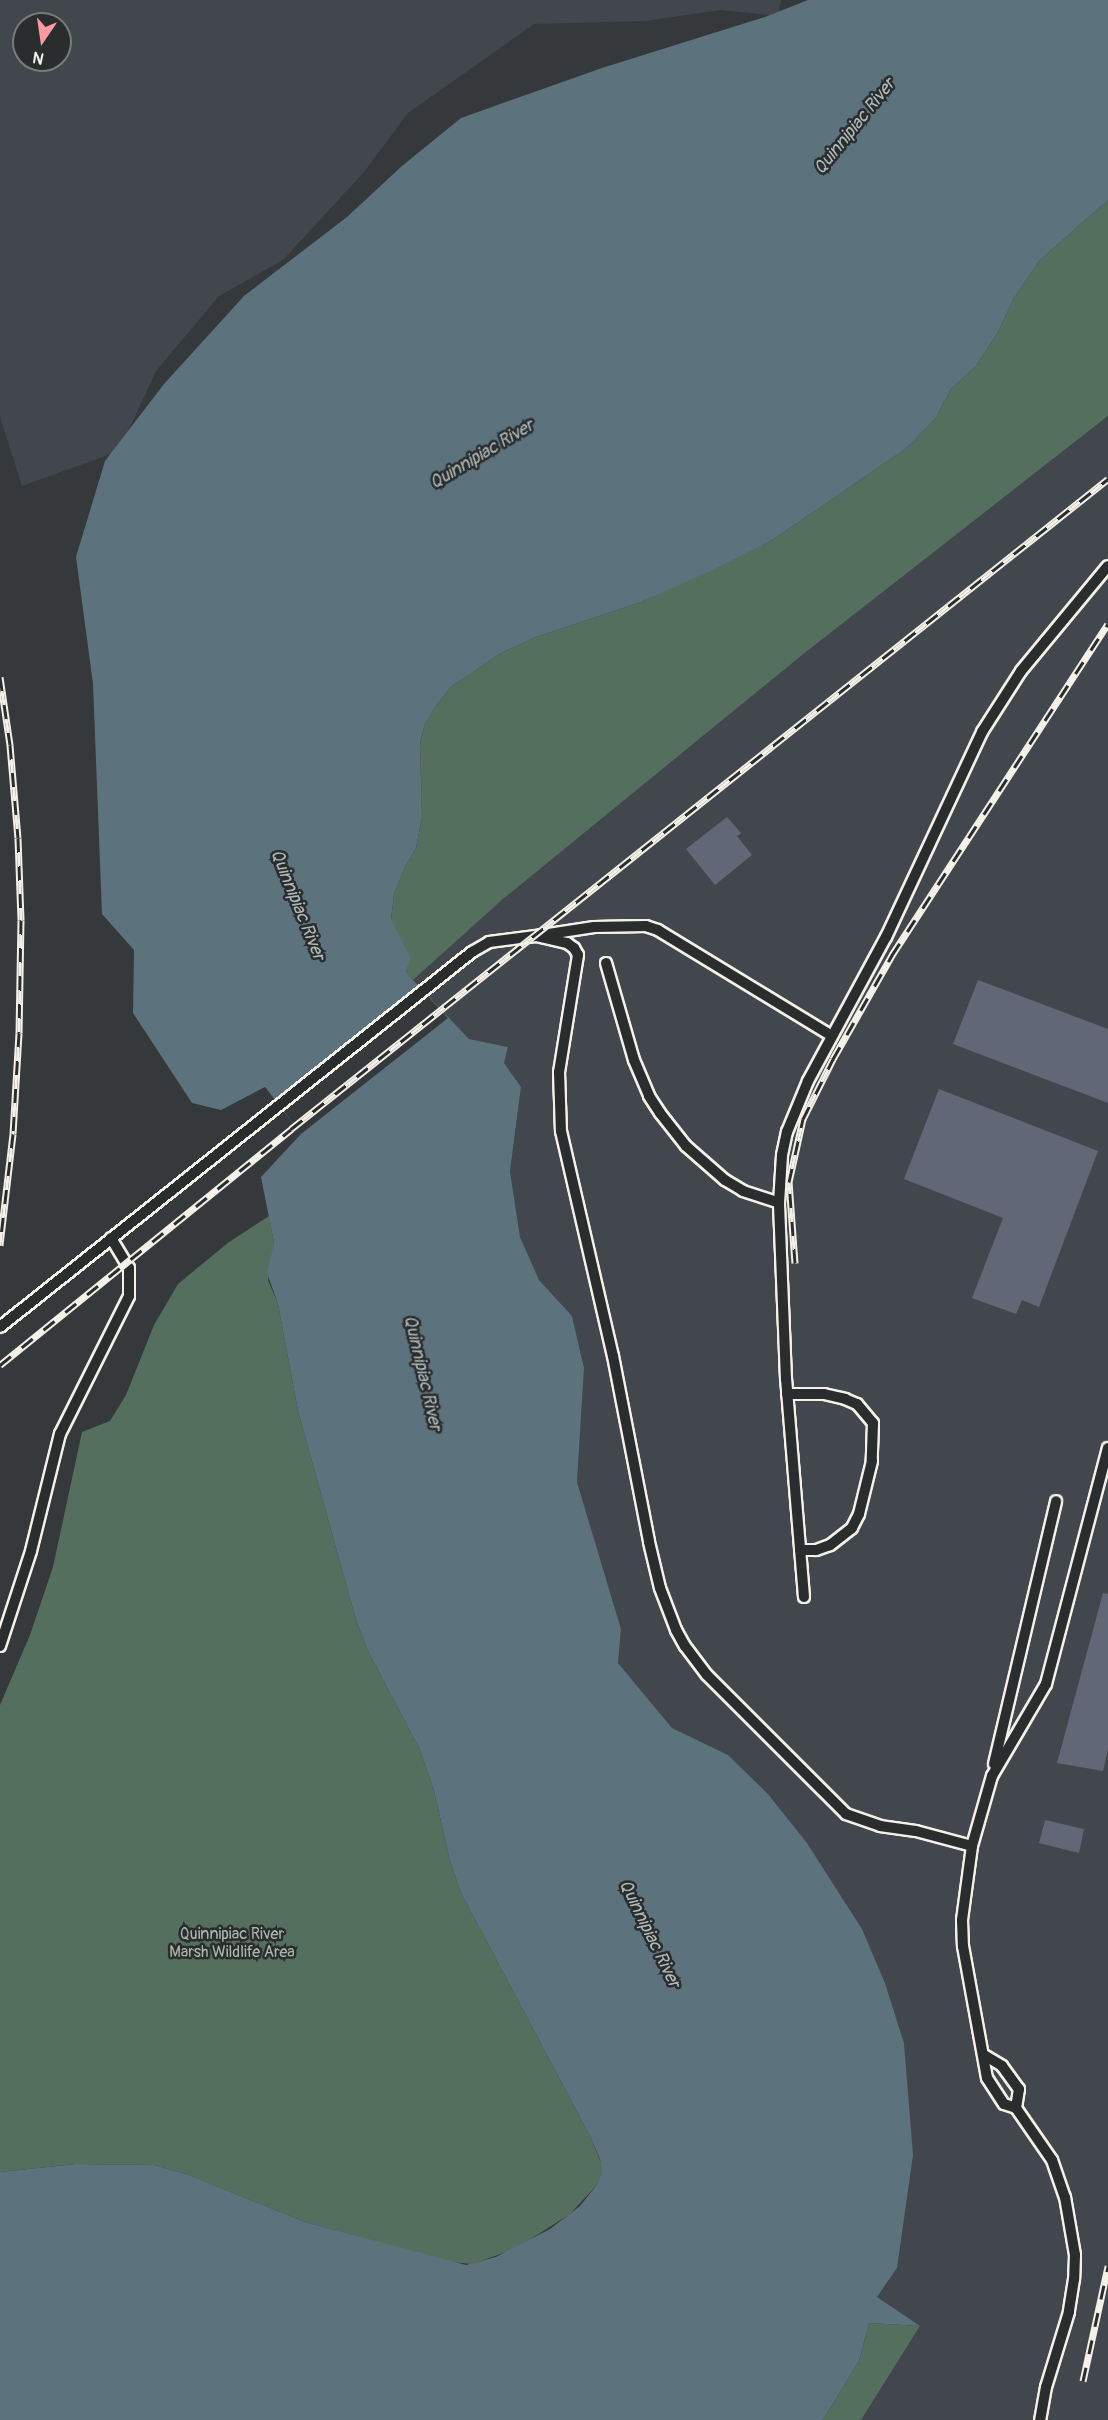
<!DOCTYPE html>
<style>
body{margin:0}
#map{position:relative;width:1108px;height:2420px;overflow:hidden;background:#35393c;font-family:Pangolin,sans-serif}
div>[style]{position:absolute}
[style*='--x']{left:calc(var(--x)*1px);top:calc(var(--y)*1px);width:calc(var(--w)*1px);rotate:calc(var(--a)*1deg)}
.built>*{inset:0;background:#42474d}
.green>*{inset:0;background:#556f5e}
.water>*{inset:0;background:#5c727d}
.pier>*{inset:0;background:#35393c}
.building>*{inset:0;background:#616776}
.roads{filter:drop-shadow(2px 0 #f4f1e8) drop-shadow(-2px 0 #f4f1e8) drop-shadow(0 2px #f4f1e8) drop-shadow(0 -2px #f4f1e8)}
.service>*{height:10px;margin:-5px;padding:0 5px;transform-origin:5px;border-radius:5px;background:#2a2d2e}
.rail>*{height:7px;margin-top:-3.5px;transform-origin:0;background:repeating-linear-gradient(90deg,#2a2d2e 0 14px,#f4f1e8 0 28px);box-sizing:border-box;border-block:2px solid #f4f1e8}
span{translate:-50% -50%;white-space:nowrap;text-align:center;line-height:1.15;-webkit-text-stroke:5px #2a2d2e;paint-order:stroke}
.park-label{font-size:16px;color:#acb6aa}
.water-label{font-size:18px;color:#b0b8b8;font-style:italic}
.north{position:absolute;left:12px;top:12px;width:60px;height:60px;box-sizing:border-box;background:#2a2d2e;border:2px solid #7b7b78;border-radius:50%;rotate:193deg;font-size:16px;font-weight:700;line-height:24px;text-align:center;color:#f4f1e8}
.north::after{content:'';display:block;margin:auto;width:21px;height:27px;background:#ff9aa2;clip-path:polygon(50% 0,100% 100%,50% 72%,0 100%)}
</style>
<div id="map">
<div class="built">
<i style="clip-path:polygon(evenodd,0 0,781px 0,778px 16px,721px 10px,645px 21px,534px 24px,408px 113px,364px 172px,283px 260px,219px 296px,156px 371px,119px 451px,22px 486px,0 417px,0 0,24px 24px,60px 24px,60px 60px,24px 60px,24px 24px)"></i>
<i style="clip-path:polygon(1108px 416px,1108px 2420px,861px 2420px,920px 2326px,877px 2297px,897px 2268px,908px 2098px,904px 2043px,885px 1983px,862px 1929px,807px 1843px,768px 1794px,728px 1755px,672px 1728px,618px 1663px,621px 1629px,577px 1482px,584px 1368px,572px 1316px,539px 1280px,520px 1237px,510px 1171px,521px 1087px,504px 1063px,508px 1047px,469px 1039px,413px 980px,503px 899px,714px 723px)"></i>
</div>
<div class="green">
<i style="clip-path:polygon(1108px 200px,1108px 416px,802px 655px,503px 899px,413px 980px,406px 971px,410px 959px,391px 920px,394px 894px,404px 869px,416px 848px,422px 817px,420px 744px,425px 724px,437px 704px,452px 686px,501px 653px,536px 637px,641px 602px,774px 539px,908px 447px,935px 419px,951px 389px,976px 366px,998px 332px,1014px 298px,1040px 260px)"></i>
<i style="clip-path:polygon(269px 1216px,274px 1243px,268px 1280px,278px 1304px,298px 1411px,356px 1620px,368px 1651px,420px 1750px,434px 1791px,450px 1861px,461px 1893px,591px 2138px,602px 2165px,602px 2172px,596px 2186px,570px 2214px,515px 2249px,472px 2264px,451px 2262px,305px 2222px,189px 2175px,154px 2165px,76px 2164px,0 2172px,0 1705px,30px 1635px,53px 1567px,82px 1432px,110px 1421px,126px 1395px,154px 1325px,178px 1284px,229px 1242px)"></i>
<i style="clip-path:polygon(869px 2323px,920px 2326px,861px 2420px,823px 2420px,859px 2361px)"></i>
</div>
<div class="water">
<i style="clip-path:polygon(808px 0,1108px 0,1108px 200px,1040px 260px,1014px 298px,998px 332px,976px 366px,951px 389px,935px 419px,908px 447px,774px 539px,708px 572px,641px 602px,536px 637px,501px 653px,452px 686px,437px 704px,425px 724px,420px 743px,422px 817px,416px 848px,404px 869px,394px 894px,391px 919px,411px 959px,406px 971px,413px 980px,469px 1039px,508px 1047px,504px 1063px,521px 1087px,510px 1171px,520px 1237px,539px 1280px,572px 1316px,584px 1368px,577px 1482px,621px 1629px,618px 1663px,672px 1728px,728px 1755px,768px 1794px,807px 1843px,862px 1929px,885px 1983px,904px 2043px,913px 2155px,897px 2268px,877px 2297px,920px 2326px,869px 2323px,859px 2361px,823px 2420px,0 2420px,0 2172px,76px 2164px,154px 2165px,189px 2175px,305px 2222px,466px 2265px,496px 2257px,550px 2229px,580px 2206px,596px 2186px,602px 2172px,600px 2159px,591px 2138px,461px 1893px,450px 1861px,434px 1791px,420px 1750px,368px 1651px,356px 1620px,298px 1411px,278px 1304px,267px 1273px,274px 1243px,261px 1177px,301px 1134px,265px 1087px,221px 1110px,192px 1103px,133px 1013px,134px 950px,102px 914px,93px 684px,76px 557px,105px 461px,164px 384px,244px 296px,347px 217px,402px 166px,461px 118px,602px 68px,765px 17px)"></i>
</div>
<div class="pier">
<i style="clip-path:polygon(418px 986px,448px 1018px,301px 1134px,277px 1102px)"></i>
</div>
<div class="building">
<i style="clip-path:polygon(727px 817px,741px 833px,737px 836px,752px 855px,715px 885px,686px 849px)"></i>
<i style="clip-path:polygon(978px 980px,1108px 1029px,1108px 1103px,953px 1044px)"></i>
<i style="clip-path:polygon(939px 1089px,1098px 1151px,1039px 1307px,1022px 1300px,1016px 1314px,972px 1298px,1003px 1218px,904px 1179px)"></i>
<i style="clip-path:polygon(1103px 1593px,1108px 1594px,1108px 1750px,1103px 1771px,1057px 1763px)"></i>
<i style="clip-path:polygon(1045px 1820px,1084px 1829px,1079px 1853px,1039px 1843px)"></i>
</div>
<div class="roads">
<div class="service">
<i style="--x:606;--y:963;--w:101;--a:73.9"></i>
<i style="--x:634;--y:1060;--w:39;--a:67"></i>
<i style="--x:649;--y:1096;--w:20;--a:57"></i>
<i style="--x:660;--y:1113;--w:42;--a:51.8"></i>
<i style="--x:686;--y:1146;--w:52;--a:41.1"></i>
<i style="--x:725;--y:1180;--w:21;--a:31"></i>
<i style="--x:743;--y:1191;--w:38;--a:18"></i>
<i style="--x:832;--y:1036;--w:204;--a:-148.7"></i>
<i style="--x:658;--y:930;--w:13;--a:-162"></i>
<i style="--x:646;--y:926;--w:52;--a:178.9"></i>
<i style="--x:594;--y:927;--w:59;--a:171.2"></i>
<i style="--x:536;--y:936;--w:32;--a:13"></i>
<i style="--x:567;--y:943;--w:9;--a:36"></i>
<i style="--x:574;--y:948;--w:8;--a:60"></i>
<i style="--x:578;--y:955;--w:119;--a:99.2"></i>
<i style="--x:559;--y:1072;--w:59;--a:88.1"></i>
<i style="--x:561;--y:1131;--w:231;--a:77"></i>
<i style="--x:613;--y:1356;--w:189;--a:79"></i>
<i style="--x:649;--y:1542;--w:47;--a:76.6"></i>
<i style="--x:660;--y:1588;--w:45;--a:69.1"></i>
<i style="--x:676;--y:1630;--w:18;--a:61"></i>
<i style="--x:685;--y:1646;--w:36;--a:53"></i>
<i style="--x:707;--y:1675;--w:197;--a:45"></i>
<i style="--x:846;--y:1814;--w:36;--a:19"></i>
<i style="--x:880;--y:1826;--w:36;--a:8"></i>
<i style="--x:916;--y:1831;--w:58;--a:15"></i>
<i style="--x:972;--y:1846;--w:75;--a:97.7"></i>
<i style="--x:962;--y:1920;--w:26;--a:88"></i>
<i style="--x:963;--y:1946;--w:134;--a:79.7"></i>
<i style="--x:987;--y:2078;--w:31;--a:57"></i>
<i style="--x:1004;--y:2104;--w:13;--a:18"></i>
<i style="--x:1016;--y:2108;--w:63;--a:55.3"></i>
<i style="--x:1052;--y:2160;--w:39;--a:71"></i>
<i style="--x:1065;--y:2197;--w:59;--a:80.2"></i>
<i style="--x:1075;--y:2255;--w:24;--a:92"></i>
<i style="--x:1074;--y:2279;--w:33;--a:99"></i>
<i style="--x:1069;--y:2312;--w:78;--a:107"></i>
<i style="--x:1046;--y:2387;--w:34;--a:100"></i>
<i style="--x:0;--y:1327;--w:603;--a:-38.47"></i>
<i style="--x:472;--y:952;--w:20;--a:-30"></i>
<i style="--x:489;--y:942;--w:47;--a:-7.3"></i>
<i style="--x:787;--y:1394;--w:37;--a:0"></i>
<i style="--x:824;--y:1394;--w:22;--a:13"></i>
<i style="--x:845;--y:1399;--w:13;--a:23"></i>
<i style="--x:857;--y:1404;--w:25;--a:50"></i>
<i style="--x:873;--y:1423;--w:38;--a:92"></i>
<i style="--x:872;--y:1461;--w:55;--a:103.8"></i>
<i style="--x:859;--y:1514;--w:16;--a:117"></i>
<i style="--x:852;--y:1528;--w:28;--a:142"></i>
<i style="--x:830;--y:1545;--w:15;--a:160"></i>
<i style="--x:816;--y:1550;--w:16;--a:180"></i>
<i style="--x:804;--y:1597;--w:219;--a:-94.7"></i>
<i style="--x:786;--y:1379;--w:176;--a:-92.3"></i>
<i style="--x:779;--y:1203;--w:48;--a:-86.4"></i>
<i style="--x:782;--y:1155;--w:24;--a:-78"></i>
<i style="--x:787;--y:1132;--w:55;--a:-67.6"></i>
<i style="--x:808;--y:1081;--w:164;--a:-61.6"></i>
<i style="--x:886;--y:937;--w:226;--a:-64.9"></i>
<i style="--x:982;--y:732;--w:72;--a:-57.4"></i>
<i style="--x:1021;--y:671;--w:136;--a:-50.4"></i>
<i style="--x:0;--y:1646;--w:100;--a:-71.9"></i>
<i style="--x:31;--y:1551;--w:121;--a:-76.1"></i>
<i style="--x:60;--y:1434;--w:154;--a:-63.4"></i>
<i style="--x:129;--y:1296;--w:28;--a:-90"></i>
<i style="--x:129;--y:1268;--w:35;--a:-121"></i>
<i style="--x:994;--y:1764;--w:270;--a:-76.7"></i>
<i style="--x:972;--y:1846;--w:73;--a:-74.1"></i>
<i style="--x:992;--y:1776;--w:107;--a:-59.6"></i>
<i style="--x:1046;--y:1684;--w:244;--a:-75.3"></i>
<i style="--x:984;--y:2055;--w:21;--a:31"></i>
<i style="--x:1002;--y:2066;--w:29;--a:54"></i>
<i style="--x:1019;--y:2089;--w:19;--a:99"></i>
</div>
</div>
<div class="rail">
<i style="--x:0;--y:677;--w:69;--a:81.6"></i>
<i style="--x:10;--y:745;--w:93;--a:85.1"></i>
<i style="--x:18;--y:838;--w:82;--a:87.9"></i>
<i style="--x:21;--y:920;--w:113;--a:91"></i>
<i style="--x:19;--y:1033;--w:101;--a:93.4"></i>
<i style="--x:13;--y:1134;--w:112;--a:96.7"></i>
<i style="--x:795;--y:1263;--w:81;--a:-94.2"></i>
<i style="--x:789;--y:1182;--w:65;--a:-77.5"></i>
<i style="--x:803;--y:1119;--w:67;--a:-63.4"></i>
<i style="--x:833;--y:1059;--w:120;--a:-60.4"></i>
<i style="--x:892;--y:955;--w:395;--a:-56.9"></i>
<i style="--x:0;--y:1365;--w:375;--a:-39"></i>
<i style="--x:291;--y:1129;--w:1044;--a:-38.51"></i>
<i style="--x:1083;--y:2381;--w:118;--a:-77.7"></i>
</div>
<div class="park-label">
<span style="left:232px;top:1943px">Quinnipiac River<br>Marsh Wildlife Area</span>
</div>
<div class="water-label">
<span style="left:855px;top:127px;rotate:-51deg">Quinnipiac River</span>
<span style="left:482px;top:455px;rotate:-31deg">Quinnipiac River</span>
<span style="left:297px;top:905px;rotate:68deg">Quinnipiac River</span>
<span style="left:422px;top:1373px;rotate:77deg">Quinnipiac River</span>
<span style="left:649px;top:1934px;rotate:64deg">Quinnipiac River</span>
</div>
<div class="north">N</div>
</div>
